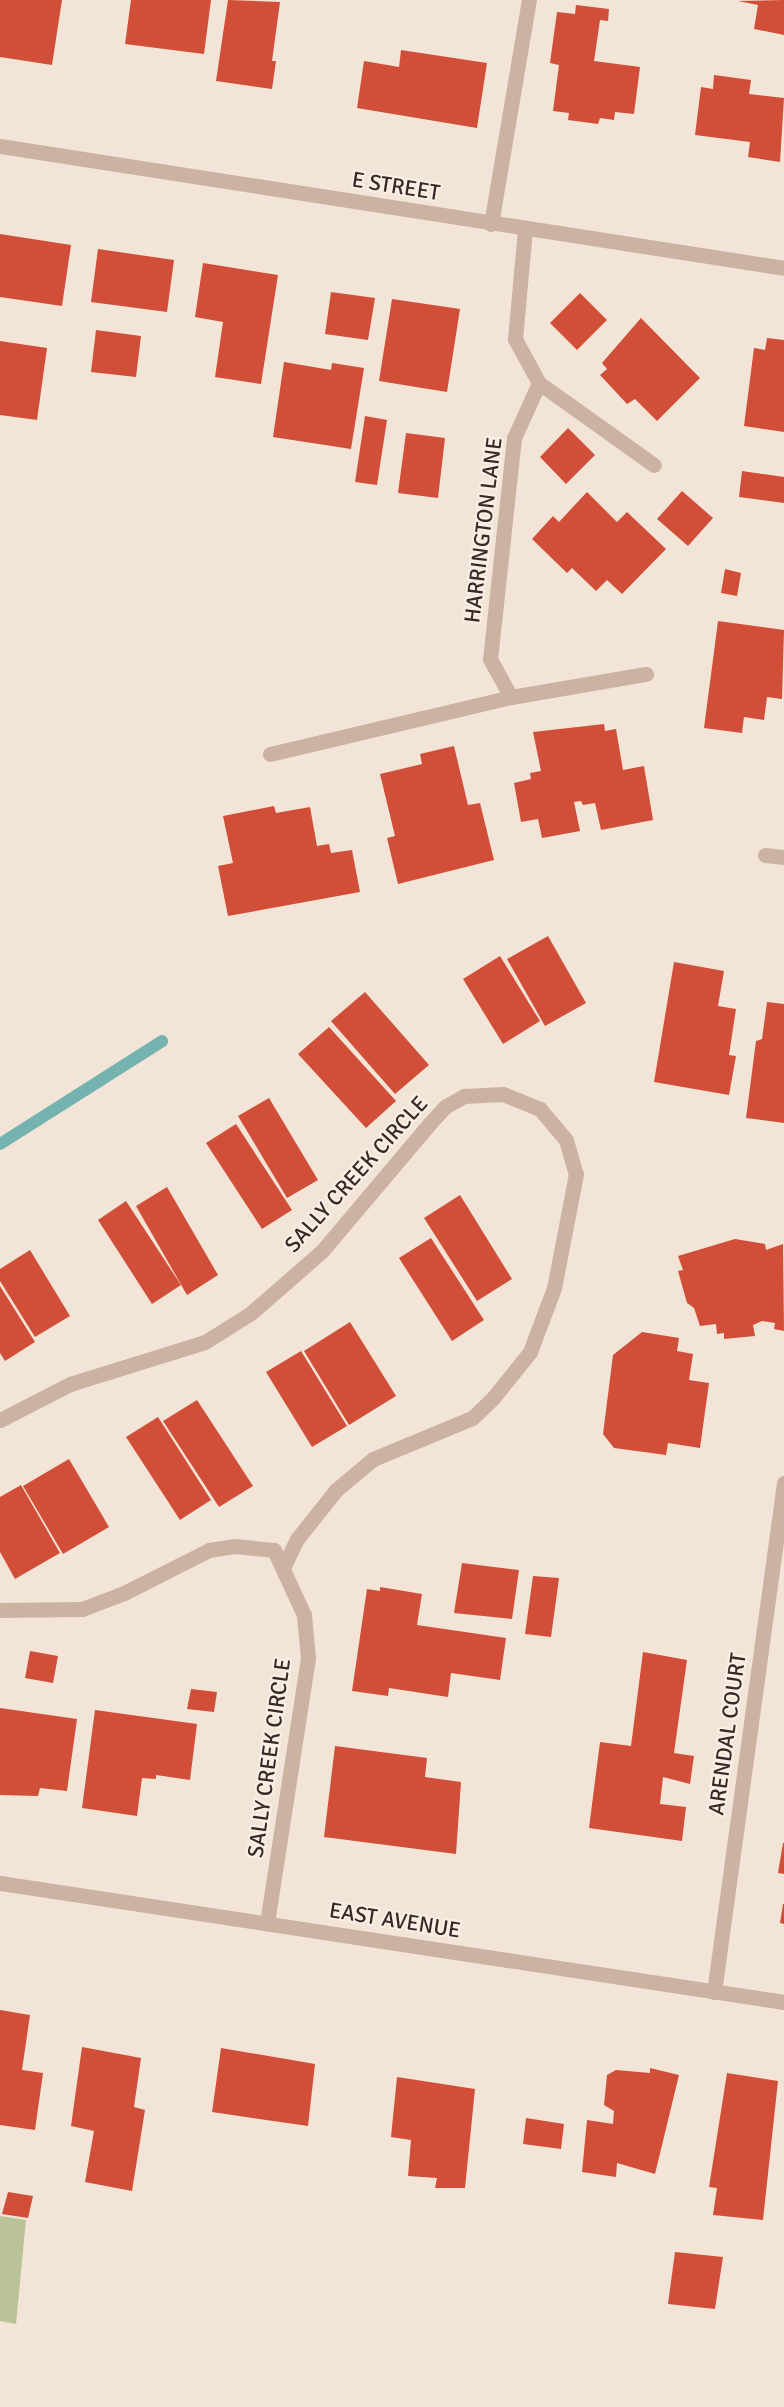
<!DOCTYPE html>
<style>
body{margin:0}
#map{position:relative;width:784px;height:2407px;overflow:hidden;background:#f3e4d8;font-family:Signika,sans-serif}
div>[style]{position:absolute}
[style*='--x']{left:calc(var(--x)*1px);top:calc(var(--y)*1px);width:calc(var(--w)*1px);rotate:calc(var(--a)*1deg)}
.green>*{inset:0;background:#b9c397}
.stream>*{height:12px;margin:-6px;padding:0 6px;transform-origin:6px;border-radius:6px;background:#74b3b0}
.building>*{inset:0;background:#d14f38}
.minor>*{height:15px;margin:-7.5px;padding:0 7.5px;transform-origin:7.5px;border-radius:7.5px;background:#ccb2a3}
span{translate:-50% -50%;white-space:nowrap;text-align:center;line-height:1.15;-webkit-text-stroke:4.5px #fbeee4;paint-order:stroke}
.street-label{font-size:22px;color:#372926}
</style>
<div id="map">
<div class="green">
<i style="clip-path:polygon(0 2216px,26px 2220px,16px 2324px,0 2321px)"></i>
</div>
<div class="stream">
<i style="--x:0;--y:1144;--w:192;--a:-32.4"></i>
</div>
<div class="building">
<i style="clip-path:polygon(0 0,62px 0,52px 65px,0 57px)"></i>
<i style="clip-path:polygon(131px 0,211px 0,204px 54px,125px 44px)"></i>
<i style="clip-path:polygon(228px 0,280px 2px,272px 61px,276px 61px,272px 89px,216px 81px)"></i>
<i style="clip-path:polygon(784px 0,784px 35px,754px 29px,758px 5px,738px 1px)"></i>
<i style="clip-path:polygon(576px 5px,609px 9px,608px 21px,600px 20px,594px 61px,640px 67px,634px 114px,615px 112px,614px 120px,600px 118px,598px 124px,568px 120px,569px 113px,553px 111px,559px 65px,550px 63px,557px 12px,575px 14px)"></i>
<i style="clip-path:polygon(401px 50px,487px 63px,477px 128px,357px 108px,364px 61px,399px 67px)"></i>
<i style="clip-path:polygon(714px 75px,751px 80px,749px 94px,784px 98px,780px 162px,748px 157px,750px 142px,695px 135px,701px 87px,713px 89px)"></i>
<i style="clip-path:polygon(0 234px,71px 245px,62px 306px,0 297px)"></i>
<i style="clip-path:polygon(98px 249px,174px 260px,167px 312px,91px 302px)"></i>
<i style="clip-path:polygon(203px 263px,278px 275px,261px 384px,215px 377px,223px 322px,195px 317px)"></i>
<i style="clip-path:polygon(331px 292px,375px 298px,368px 340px,325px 334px)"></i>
<i style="clip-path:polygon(580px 293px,607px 320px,577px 350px,550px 323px)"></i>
<i style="clip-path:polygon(392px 299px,460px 309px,447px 392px,379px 381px)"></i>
<i style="clip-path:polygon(641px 318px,700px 378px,657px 421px,635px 399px,627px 404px,600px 375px,607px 369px,602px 363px)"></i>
<i style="clip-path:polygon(96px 330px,141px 336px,136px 377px,91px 372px)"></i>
<i style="clip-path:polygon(767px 338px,784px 340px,784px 432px,744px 426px,754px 348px,765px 350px)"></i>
<i style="clip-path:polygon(0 341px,47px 348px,37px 420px,0 415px)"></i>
<i style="clip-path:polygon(284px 362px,331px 370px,332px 363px,364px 368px,351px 449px,273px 437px)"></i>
<i style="clip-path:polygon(365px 416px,387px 420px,377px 485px,355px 482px)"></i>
<i style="clip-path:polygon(568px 428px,595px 455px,566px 484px,540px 457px)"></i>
<i style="clip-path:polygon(406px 433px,445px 438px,438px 498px,398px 493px)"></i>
<i style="clip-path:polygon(742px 471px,784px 477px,784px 503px,739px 497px)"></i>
<i style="clip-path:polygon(682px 491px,713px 518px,688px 546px,657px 519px)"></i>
<i style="clip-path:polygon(587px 492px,617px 522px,627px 512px,666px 549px,622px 594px,607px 580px,596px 591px,572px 568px,567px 573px,532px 539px,553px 516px,559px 522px)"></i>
<i style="clip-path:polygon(725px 569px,741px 573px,737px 596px,721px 593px)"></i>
<i style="clip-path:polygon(718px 621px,784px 630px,782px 699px,767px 697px,764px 720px,744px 717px,742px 733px,704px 728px)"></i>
<i style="clip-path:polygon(604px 724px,605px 731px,616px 729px,623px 770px,644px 766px,653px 820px,601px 830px,595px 803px,583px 805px,581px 801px,574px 802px,580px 831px,542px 838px,538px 819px,521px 822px,514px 783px,531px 779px,530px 773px,541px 771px,533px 732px)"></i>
<i style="clip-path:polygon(454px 746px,468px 805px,480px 803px,494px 860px,398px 884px,387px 838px,395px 836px,380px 774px,422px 764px,420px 754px)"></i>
<i style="clip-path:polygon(274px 806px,276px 813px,310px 807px,317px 846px,329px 844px,331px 853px,352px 850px,360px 892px,228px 916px,218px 866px,233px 863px,223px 816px)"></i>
<i style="clip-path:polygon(548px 936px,586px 1003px,545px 1026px,507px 959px)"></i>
<i style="clip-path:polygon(500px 956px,540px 1021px,503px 1044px,463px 979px)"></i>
<i style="clip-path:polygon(674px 962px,724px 971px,718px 1006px,736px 1009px,729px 1055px,736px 1056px,729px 1095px,654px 1082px)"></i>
<i style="clip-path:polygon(365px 992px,429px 1065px,395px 1094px,331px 1021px)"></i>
<i style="clip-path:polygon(767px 1002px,784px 1004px,784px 1123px,746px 1118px,756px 1041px,762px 1039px)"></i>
<i style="clip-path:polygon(329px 1027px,396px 1101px,366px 1128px,298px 1054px)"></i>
<i style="clip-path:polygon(269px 1098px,318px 1180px,287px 1198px,238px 1116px)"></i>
<i style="clip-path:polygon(236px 1124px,292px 1210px,262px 1229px,206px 1143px)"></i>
<i style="clip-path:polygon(167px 1187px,218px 1275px,187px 1295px,136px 1206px)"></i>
<i style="clip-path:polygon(460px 1195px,512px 1279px,477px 1301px,424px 1218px)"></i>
<i style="clip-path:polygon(126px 1201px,181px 1285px,152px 1304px,98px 1220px)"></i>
<i style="clip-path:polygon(431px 1238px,484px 1320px,452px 1341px,399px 1258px)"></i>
<i style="clip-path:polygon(735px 1239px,765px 1244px,766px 1250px,783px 1244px,784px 1331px,774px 1329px,775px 1323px,762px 1321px,753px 1325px,755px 1336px,724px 1339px,724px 1333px,717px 1334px,716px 1324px,700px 1326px,694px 1308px,687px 1303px,678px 1271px,683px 1270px,678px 1256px)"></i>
<i style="clip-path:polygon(30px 1250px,70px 1316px,35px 1337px,0 1281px,0 1269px)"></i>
<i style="clip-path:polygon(0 1286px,35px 1342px,5px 1361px,0 1353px)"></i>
<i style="clip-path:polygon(350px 1322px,396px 1396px,349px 1425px,304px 1351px)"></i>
<i style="clip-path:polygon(642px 1332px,679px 1338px,677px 1351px,693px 1354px,689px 1380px,709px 1383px,700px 1448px,668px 1443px,666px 1455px,614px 1448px,603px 1434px,613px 1355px)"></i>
<i style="clip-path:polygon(301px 1351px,347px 1426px,312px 1447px,266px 1372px)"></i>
<i style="clip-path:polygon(197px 1400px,253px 1486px,219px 1507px,163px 1421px)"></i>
<i style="clip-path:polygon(158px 1417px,211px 1500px,180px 1520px,126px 1437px)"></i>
<i style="clip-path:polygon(69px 1459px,109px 1527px,63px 1554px,23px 1486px)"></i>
<i style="clip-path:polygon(21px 1485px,60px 1553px,15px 1579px,0 1552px,0 1497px)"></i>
<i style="clip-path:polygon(462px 1563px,519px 1570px,512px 1619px,454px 1613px)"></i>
<i style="clip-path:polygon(533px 1576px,559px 1578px,551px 1637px,525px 1634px)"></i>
<i style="clip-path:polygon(380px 1587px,422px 1594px,417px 1625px,506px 1638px,500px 1680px,451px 1673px,448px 1697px,389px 1688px,388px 1696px,352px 1691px,367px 1589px,380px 1591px)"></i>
<i style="clip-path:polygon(30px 1651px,58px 1656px,53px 1683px,25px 1678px)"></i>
<i style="clip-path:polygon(643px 1652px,687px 1660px,674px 1753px,694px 1756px,690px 1784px,663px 1777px,660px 1804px,686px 1807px,682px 1841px,589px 1828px,600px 1742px,631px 1746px)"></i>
<i style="clip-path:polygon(191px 1689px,217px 1692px,214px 1712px,187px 1709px)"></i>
<i style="clip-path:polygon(0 1708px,77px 1719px,67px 1791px,40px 1788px,38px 1796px,0 1795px)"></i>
<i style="clip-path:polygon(95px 1710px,197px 1724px,190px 1780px,156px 1775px,156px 1779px,142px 1778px,137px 1816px,82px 1808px)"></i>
<i style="clip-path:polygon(335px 1746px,427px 1758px,425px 1777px,461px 1782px,456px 1854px,324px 1837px)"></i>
<i style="clip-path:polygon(783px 1843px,784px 1843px,784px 1874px,778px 1873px)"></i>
<i style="clip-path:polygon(783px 1904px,784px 1904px,784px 1924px,780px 1923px)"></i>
<i style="clip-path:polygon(0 2010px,30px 2015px,22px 2070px,43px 2073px,35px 2130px,0 2125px)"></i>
<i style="clip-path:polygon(82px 2047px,141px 2058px,134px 2107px,145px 2110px,132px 2191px,85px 2182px,94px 2131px,71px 2126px)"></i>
<i style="clip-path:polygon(221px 2048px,315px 2064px,308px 2126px,212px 2112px)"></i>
<i style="clip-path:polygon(650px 2068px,679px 2075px,655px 2174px,617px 2163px,616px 2177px,582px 2172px,587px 2120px,613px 2124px,614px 2111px,604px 2105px,607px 2075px,616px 2070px,650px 2073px)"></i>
<i style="clip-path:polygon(727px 2073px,778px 2081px,763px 2220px,713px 2215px,717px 2188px,709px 2187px)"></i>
<i style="clip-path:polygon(397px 2077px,475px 2089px,465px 2188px,435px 2188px,437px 2178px,408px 2176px,411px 2140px,391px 2137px)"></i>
<i style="clip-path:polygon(526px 2118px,564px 2124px,561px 2149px,523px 2144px)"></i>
<i style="clip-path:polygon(8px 2192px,33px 2196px,28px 2218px,2px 2214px)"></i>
<i style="clip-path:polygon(675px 2252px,723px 2257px,715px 2309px,668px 2304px)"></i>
</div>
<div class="minor">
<i style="--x:0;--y:146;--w:793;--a:8.84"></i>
<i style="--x:491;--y:224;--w:227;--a:-80.4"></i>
<i style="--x:539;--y:383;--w:141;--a:35.5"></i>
<i style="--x:511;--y:697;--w:43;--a:-118.9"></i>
<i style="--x:490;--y:659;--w:222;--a:-83.8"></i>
<i style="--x:514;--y:438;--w:60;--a:-65.6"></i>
<i style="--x:539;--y:383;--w:50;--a:-118.6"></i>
<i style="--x:515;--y:339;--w:110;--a:-84.8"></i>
<i style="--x:270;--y:754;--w:248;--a:-13.3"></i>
<i style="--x:511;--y:697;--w:137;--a:-9.7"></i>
<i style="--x:765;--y:855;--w:19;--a:6"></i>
<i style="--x:0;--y:1420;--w:79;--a:-27.2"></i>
<i style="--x:70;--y:1384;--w:141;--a:-17.3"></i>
<i style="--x:205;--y:1342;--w:54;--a:-32.2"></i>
<i style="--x:251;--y:1313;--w:94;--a:-41.1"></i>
<i style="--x:322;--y:1251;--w:167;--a:-49.8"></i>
<i style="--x:430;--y:1123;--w:23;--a:-47"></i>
<i style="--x:446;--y:1106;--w:21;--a:-29"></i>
<i style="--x:464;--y:1096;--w:39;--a:-3"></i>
<i style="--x:503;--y:1094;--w:40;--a:22"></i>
<i style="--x:540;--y:1109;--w:40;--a:50"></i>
<i style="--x:566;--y:1140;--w:35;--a:74"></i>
<i style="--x:576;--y:1174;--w:116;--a:100.9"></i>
<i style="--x:554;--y:1288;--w:68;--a:110.6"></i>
<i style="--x:530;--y:1352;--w:59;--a:128.8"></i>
<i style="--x:493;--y:1398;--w:29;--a:136"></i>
<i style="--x:472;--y:1418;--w:107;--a:157.5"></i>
<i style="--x:373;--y:1459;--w:48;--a:140"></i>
<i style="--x:336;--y:1490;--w:63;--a:128.5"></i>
<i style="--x:297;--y:1539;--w:30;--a:116"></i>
<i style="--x:0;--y:1610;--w:82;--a:-0.7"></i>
<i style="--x:82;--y:1609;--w:45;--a:-20.9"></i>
<i style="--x:124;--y:1593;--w:95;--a:-26.8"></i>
<i style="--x:209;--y:1550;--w:25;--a:-9"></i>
<i style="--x:234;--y:1546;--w:40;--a:5.7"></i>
<i style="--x:274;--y:1550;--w:72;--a:65.2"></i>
<i style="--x:304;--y:1615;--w:43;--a:84.7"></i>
<i style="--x:308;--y:1658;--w:268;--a:98.8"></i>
<i style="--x:0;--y:1883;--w:793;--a:8.63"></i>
<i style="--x:714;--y:1992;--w:514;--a:-82.17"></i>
</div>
<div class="street-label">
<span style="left:396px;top:186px;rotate:9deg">E STREET</span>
<span style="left:483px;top:530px;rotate:-83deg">HARRINGTON LANE</span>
<span style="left:356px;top:1174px;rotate:-48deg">SALLY CREEK CIRCLE</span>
<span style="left:727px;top:1734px;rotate:-82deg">ARENDAL COURT</span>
<span style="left:269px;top:1758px;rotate:-82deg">SALLY CREEK CIRCLE</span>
<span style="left:395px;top:1920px;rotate:9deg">EAST AVENUE</span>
</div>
</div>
